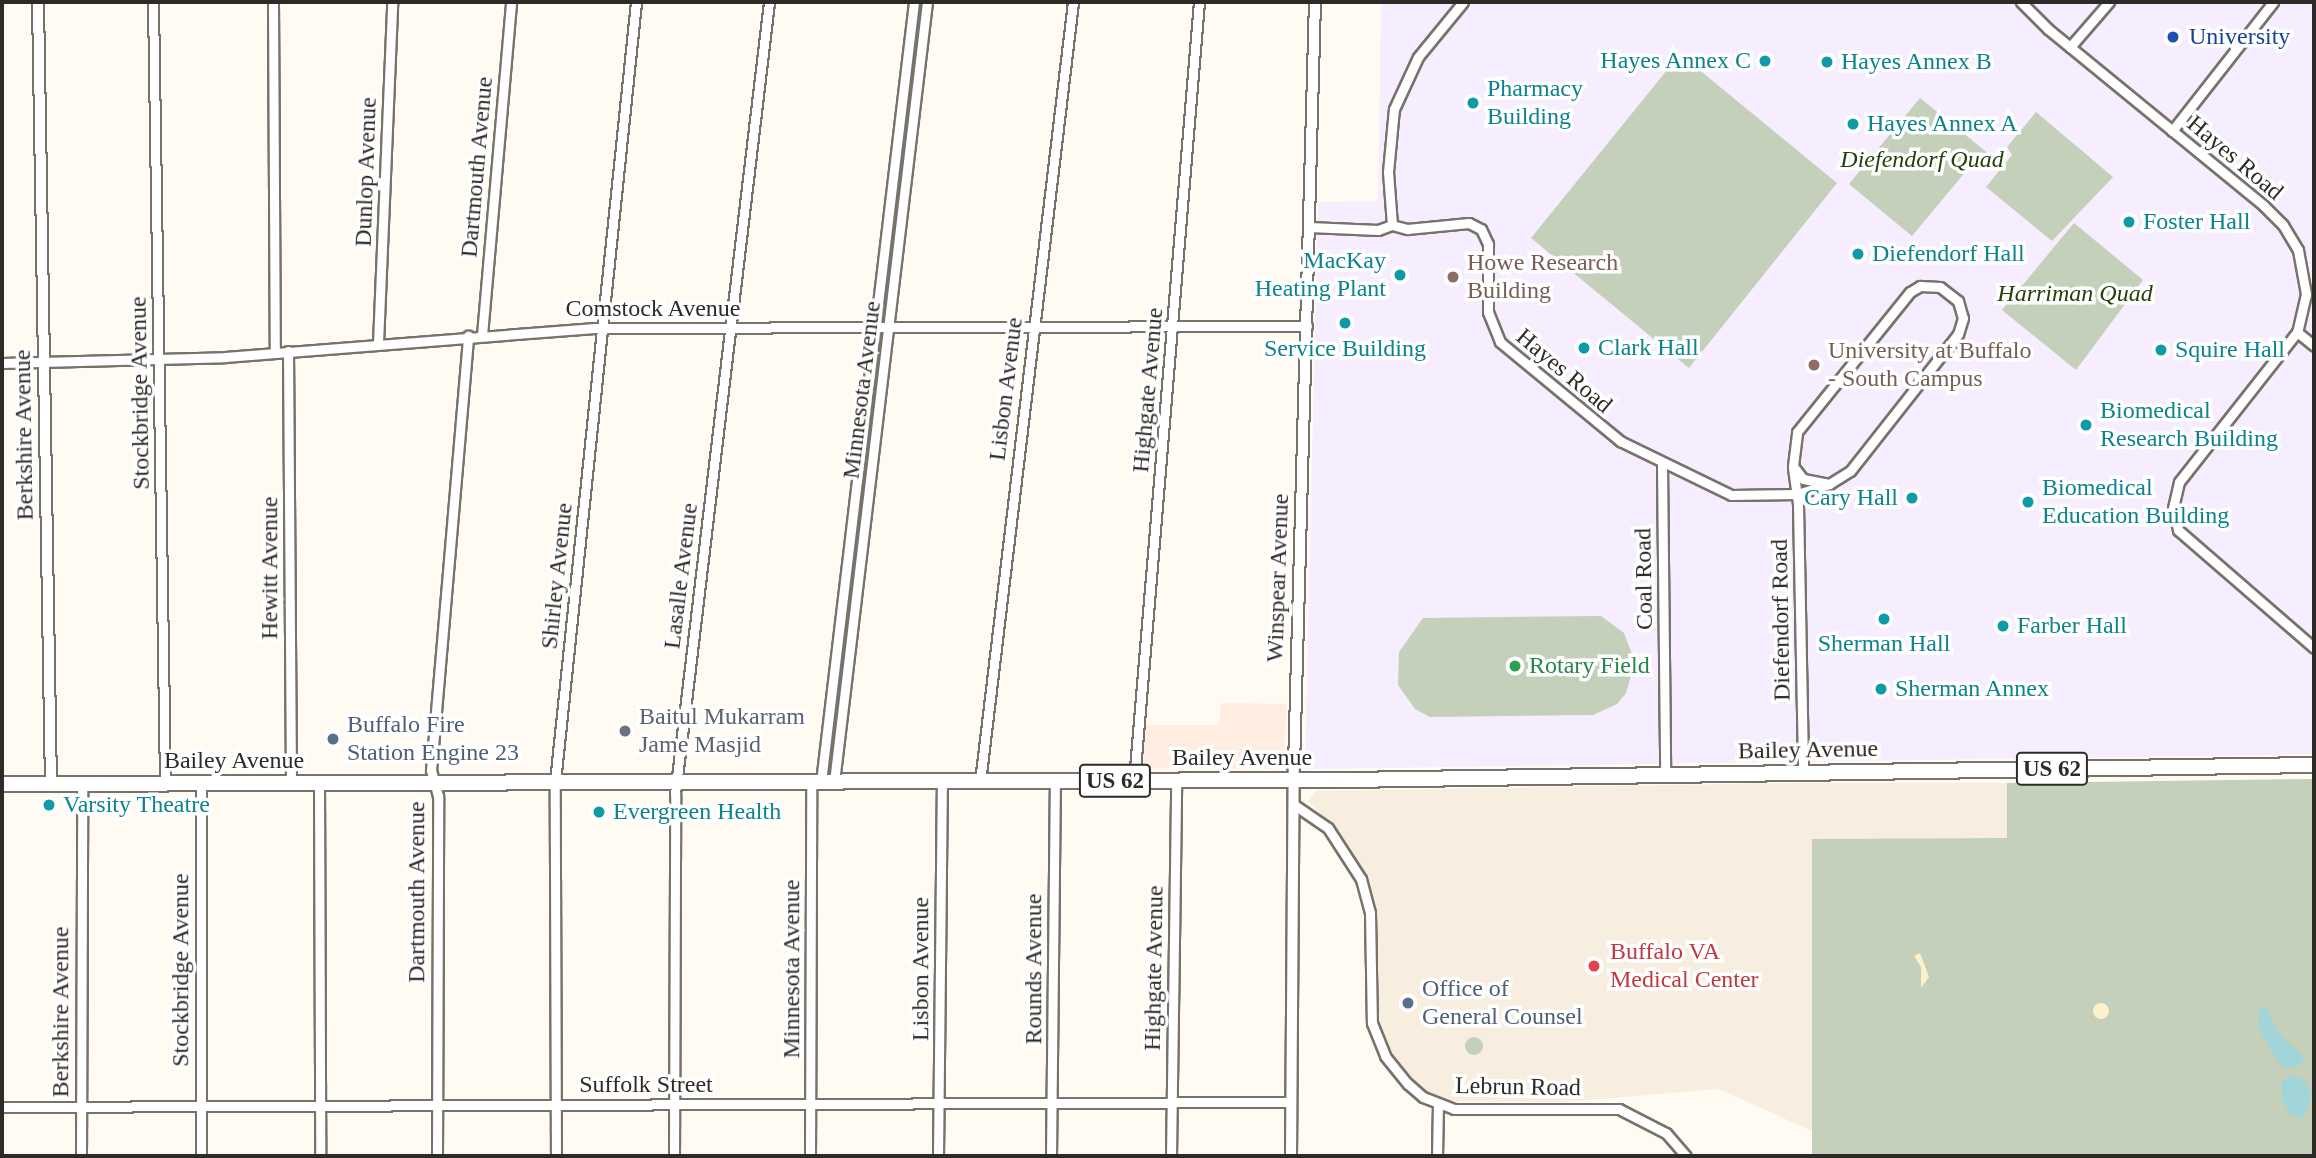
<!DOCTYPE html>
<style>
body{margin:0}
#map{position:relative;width:2316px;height:1158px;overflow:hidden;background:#fffaf2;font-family:"Times New Roman",serif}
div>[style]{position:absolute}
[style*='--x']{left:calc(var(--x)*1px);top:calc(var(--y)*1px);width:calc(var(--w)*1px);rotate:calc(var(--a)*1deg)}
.commercial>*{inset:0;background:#ffede2}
.built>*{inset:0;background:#f7eee0}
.education>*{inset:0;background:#f6edfe}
.green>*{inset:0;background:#c4d0ba}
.round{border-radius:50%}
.sand>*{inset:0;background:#fbf1cc}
.water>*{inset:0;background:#a2d5d9}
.roads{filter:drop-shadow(2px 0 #77736c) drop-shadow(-2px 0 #77736c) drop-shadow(0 2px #77736c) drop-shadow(0 -2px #77736c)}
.minor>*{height:9px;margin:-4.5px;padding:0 4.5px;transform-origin:4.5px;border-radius:4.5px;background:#fff}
.tertiary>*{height:10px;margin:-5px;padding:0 5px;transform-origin:5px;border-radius:5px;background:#fff}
.primary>*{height:14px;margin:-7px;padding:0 7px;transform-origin:7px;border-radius:7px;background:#fff}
.dots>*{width:19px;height:19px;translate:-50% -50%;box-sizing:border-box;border:4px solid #fff;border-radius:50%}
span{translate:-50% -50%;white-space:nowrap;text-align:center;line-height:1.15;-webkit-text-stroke:7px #fff;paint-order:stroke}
.shield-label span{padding:2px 5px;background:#fff;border:2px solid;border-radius:5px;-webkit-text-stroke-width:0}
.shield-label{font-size:23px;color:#2d2b28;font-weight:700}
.transit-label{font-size:24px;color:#164399}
.left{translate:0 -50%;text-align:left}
.culture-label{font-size:24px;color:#0d838f}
.right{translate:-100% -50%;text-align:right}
.street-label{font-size:24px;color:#2d2b28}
.park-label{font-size:24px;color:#27400b;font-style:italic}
.education-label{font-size:24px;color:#785e54}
.leisure-label{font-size:24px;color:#27864d}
.worship-label{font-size:24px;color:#5b616d}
.service-label{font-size:24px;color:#4e5e75}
.health-label{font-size:24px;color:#be3a42}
.frame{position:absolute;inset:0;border:4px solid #2d2b28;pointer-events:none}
</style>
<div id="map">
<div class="commercial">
<i style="clip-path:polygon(1221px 703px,1287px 704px,1283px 769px,1143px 768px,1145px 725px,1219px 725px)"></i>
</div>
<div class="built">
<i style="clip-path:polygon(1796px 783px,2007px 783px,2008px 838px,1812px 840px,1812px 1131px,1719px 1089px,1564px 1102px,1448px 1101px,1425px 1090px,1398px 1065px,1380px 1031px,1374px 910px,1367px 881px,1342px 836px,1308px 801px,1316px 791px)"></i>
</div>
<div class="education">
<i style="clip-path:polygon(1381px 2px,2314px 2px,2314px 754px,1305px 769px,1318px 202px,1378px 201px)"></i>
</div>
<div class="green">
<i style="clip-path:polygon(918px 2px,922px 2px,909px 93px,907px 91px)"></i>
<i style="clip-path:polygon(1680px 54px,1837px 183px,1689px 368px,1531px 238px)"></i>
<i style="clip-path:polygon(1920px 98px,2000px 163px,1967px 170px,1912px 236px,1849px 184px)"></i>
<i style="clip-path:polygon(908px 107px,885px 312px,883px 314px,905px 108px)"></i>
<i style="clip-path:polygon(2036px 112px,2113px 177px,2052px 241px,1986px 187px,2012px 155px,2007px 147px)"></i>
<i style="clip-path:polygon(2074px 223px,2143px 280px,2076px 370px,2002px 310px)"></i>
<i style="clip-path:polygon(880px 341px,858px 546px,855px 548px,878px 343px)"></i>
<i style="clip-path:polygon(854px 561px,837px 721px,835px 722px,833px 720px)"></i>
<i style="clip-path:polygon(1601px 616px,1624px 633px,1635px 662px,1626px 693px,1617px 704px,1593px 715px,1430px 717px,1415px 709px,1398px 685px,1399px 652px,1423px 618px)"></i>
<i style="clip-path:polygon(2314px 779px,2314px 1156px,1812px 1156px,1812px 839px,2007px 838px,2007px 783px)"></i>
<i class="round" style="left:1465px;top:1037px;width:18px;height:18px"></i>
</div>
<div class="sand">
<i style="clip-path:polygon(1920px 953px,1929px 977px,1921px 988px,1921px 967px,1914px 956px)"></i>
<i class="round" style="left:2093px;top:1003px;width:16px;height:16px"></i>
</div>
<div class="water">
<i style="clip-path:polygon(2267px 1008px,2279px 1034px,2305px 1058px,2298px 1066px,2282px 1067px,2259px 1030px,2259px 1009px)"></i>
<i style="clip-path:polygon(2290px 1076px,2303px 1079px,2312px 1094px,2303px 1119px,2290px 1114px,2281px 1097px,2282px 1081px)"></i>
</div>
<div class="roads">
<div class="minor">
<i style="--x:153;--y:2;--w:781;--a:89.12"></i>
<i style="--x:273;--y:2;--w:350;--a:89.7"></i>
<i style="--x:2021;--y:2;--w:38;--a:45"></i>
<i style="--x:2048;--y:29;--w:278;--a:39.3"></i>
<i style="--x:2263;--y:205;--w:28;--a:45"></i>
<i style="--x:2283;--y:225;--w:29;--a:59"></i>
<i style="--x:2298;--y:250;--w:45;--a:79.7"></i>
<i style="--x:2306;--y:294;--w:39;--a:103"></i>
<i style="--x:2297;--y:332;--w:191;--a:128.2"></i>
<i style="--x:2179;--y:482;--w:27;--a:103"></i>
<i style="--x:2173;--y:508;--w:23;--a:77"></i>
<i style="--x:2178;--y:530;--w:180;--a:40.9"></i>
<i style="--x:2070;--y:47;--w:60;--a:-49.1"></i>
<i style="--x:2172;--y:131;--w:164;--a:-51.9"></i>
<i style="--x:1392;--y:225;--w:16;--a:15"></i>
<i style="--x:1407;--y:229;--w:62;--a:-5.5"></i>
<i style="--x:1469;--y:223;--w:13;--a:27"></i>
<i style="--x:1481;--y:229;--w:17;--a:65"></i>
<i style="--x:1488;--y:244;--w:68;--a:90"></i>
<i style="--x:1488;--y:312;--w:32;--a:68"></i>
<i style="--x:1500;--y:342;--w:156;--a:39.5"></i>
<i style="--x:1620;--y:441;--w:123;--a:25.9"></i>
<i style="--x:1731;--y:495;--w:66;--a:-0.9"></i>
<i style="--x:1797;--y:494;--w:34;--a:-17"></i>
<i style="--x:1392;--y:225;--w:53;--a:-94.3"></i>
<i style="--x:1388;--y:172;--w:63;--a:-84.6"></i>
<i style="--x:1394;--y:109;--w:57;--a:-65.2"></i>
<i style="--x:1418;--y:57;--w:71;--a:-50.7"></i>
<i style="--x:1309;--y:227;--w:69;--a:2.5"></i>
<i style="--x:1378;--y:230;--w:15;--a:-20"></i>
<i style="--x:1920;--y:286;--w:20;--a:3"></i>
<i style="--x:1940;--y:287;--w:23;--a:38"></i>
<i style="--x:1958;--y:301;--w:18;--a:74"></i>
<i style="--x:1963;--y:318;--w:17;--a:107"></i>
<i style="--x:1958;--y:334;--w:174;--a:128.2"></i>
<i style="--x:1850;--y:471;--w:25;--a:148"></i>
<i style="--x:1829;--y:484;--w:26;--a:-169"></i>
<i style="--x:1803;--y:479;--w:16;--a:-128"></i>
<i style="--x:1793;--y:466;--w:34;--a:-83"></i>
<i style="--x:1797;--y:432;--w:180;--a:-51.1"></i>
<i style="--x:1910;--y:292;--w:12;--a:-31"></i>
<i style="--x:2297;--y:332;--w:22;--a:39"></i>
<i style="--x:482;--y:335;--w:334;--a:-85"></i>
<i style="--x:378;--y:343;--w:341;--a:-87.6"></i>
<i style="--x:288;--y:351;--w:432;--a:89.6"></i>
<i style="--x:2;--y:363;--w:223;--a:-1.5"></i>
<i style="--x:225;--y:357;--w:371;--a:-4.5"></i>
<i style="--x:595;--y:328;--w:712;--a:-0.16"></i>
<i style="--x:1662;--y:465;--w:311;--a:89.4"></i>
<i style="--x:1793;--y:468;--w:36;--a:82"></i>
<i style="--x:1798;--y:504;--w:270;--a:88.9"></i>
<i style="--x:1134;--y:781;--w:782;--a:-85.23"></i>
<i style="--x:821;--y:782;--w:786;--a:-83.2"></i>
<i style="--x:834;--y:782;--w:786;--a:-83.2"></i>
<i style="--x:980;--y:782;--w:786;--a:-83.2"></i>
<i style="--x:201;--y:783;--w:373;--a:90"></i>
<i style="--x:319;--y:783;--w:373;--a:89.8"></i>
<i style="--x:1293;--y:804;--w:42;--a:34.4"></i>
<i style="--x:1328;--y:828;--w:61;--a:57.1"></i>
<i style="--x:1361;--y:879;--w:35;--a:75"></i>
<i style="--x:1370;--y:913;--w:110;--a:89"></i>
<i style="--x:1372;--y:1023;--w:35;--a:68"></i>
<i style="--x:1385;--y:1056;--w:36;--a:51"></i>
<i style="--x:1408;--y:1084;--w:20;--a:41"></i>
<i style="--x:1423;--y:1097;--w:33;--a:21"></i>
<i style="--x:1454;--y:1109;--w:165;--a:0"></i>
<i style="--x:1619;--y:1109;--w:53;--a:27.1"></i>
<i style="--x:1666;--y:1133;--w:30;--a:49"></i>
<i style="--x:2;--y:1107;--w:1289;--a:-0.22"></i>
<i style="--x:81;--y:1156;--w:373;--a:-89.8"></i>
<i style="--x:437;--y:1156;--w:360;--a:-89.8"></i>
<i style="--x:438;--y:796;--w:27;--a:-105"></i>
<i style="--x:431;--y:770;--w:436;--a:-85.1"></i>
<i style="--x:556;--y:1156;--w:374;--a:-90.2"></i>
<i style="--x:555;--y:782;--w:784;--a:-84.07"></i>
<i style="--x:674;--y:1156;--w:362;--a:-89.8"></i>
<i style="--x:675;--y:794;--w:798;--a:-83.23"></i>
<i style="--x:810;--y:1156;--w:374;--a:-89.8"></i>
<i style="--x:938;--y:1156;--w:374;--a:-89.4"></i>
<i style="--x:1051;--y:1156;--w:375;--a:-89.4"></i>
<i style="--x:1171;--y:1156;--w:375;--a:-89.2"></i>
<i style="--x:1437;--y:1156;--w:52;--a:-88.9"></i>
</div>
<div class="tertiary">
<i style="--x:38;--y:2;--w:782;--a:89.05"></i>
<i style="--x:1291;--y:1156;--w:389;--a:-89.6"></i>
<i style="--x:1294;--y:767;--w:765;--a:-88.43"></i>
</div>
<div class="primary">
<i style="--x:2;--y:784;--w:1345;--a:-0.17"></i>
<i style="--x:1347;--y:780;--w:967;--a:-0.89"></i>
</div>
</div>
<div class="dots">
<i style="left:2173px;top:37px;background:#1a4fb4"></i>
<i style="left:1765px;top:61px;background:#0f9aa8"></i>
<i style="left:1827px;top:62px;background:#0f9aa8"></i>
<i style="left:1473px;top:103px;background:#0f9aa8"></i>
<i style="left:1853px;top:124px;background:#0f9aa8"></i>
<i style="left:2129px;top:222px;background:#0f9aa8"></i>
<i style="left:1858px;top:254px;background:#0f9aa8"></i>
<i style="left:1400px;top:275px;background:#0f9aa8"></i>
<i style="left:1453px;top:277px;background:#8d6e63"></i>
<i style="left:1345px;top:323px;background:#0f9aa8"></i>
<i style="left:1584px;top:348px;background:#0f9aa8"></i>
<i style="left:2161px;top:350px;background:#0f9aa8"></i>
<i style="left:1814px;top:365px;background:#8d6e63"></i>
<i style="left:2086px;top:425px;background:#0f9aa8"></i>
<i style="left:1912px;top:498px;background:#0f9aa8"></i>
<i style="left:2028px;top:502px;background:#0f9aa8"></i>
<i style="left:1884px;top:619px;background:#0f9aa8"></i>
<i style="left:2003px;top:626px;background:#0f9aa8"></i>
<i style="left:1515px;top:666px;background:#2e9e5b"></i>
<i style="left:1881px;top:689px;background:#0f9aa8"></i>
<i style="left:625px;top:731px;background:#6b7280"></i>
<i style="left:333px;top:739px;background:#5c6f8a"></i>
<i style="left:49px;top:805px;background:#0f9aa8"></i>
<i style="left:599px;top:812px;background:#0f9aa8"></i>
<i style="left:1594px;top:966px;background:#e0444e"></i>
<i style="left:1408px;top:1003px;background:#5c6f8a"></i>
</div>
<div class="shield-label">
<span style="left:2052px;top:769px">US 62</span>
<span style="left:1115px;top:781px">US 62</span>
</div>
<div class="transit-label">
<span class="left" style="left:2189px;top:37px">University</span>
</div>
<div class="culture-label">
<span class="right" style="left:1751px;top:61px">Hayes Annex C</span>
<span class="left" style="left:1841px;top:62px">Hayes Annex B</span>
<span class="left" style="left:1487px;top:103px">Pharmacy<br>Building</span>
<span class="left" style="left:1867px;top:124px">Hayes Annex A</span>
<span class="left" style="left:2143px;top:222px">Foster Hall</span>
<span class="left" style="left:1872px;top:254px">Diefendorf Hall</span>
<span class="right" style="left:1386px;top:275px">MacKay<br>Heating Plant</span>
<span class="left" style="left:1598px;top:348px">Clark Hall</span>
<span style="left:1345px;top:349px">Service Building</span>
<span class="left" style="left:2175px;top:350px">Squire Hall</span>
<span class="left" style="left:2100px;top:425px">Biomedical<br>Research Building</span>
<span class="left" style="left:2042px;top:502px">Biomedical<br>Education Building</span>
<span class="right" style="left:1898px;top:498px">Cary Hall</span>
<span class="left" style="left:2017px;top:626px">Farber Hall</span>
<span style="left:1884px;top:644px">Sherman Hall</span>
<span class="left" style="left:1895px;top:689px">Sherman Annex</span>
<span class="left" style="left:63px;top:805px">Varsity Theatre</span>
<span class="left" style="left:613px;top:812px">Evergreen Health</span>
</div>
<div class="street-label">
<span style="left:2235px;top:158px;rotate:40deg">Hayes Road</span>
<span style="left:477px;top:167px;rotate:-85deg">Dartmouth Avenue</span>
<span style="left:366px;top:172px;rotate:-88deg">Dunlop Avenue</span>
<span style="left:653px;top:309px">Comstock Avenue</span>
<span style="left:1564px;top:371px;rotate:40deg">Hayes Road</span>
<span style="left:1006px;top:389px;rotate:-83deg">Lisbon Avenue</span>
<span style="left:862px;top:390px;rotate:-83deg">Minnesota Avenue</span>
<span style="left:1148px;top:390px;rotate:-85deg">Highgate Avenue</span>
<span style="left:140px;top:393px;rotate:-91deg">Stockbridge Avenue</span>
<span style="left:24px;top:435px;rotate:-91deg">Berkshire Avenue</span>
<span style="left:270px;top:568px;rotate:-90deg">Hewitt Avenue</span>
<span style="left:557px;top:576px;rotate:-84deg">Shirley Avenue</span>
<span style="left:681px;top:576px;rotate:-83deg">Lasalle Avenue</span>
<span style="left:1278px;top:578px;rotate:-88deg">Winspear Avenue</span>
<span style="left:1644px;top:579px;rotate:-91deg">Coal Road</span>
<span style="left:1781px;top:620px;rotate:-91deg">Diefendorf Road</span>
<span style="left:1808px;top:750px;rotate:-1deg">Bailey Avenue</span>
<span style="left:1242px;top:758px">Bailey Avenue</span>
<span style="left:234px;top:761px">Bailey Avenue</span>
<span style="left:417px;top:892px;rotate:-90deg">Dartmouth Avenue</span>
<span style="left:1154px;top:968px;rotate:-89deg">Highgate Avenue</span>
<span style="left:792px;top:969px;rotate:-90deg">Minnesota Avenue</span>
<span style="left:921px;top:969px;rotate:-90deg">Lisbon Avenue</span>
<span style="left:1034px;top:969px;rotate:-90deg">Rounds Avenue</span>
<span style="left:181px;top:970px;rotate:-90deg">Stockbridge Avenue</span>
<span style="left:61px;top:1012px;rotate:-90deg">Berkshire Avenue</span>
<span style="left:646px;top:1085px">Suffolk Street</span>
<span style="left:1518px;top:1087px;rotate:1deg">Lebrun Road</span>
</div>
<div class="park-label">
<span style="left:1922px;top:160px">Diefendorf Quad</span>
<span style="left:2075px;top:294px">Harriman Quad</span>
</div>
<div class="education-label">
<span class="left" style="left:1467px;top:277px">Howe Research<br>Building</span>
<span class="left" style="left:1828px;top:365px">University at Buffalo<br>- South Campus</span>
</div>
<div class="leisure-label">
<span class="left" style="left:1529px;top:666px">Rotary Field</span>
</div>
<div class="worship-label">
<span class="left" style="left:639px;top:731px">Baitul Mukarram<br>Jame Masjid</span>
</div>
<div class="service-label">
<span class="left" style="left:347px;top:739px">Buffalo Fire<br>Station Engine 23</span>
<span class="left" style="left:1422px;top:1003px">Office of<br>General Counsel</span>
</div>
<div class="health-label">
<span class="left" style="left:1610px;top:966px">Buffalo VA<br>Medical Center</span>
</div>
<div class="frame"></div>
</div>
